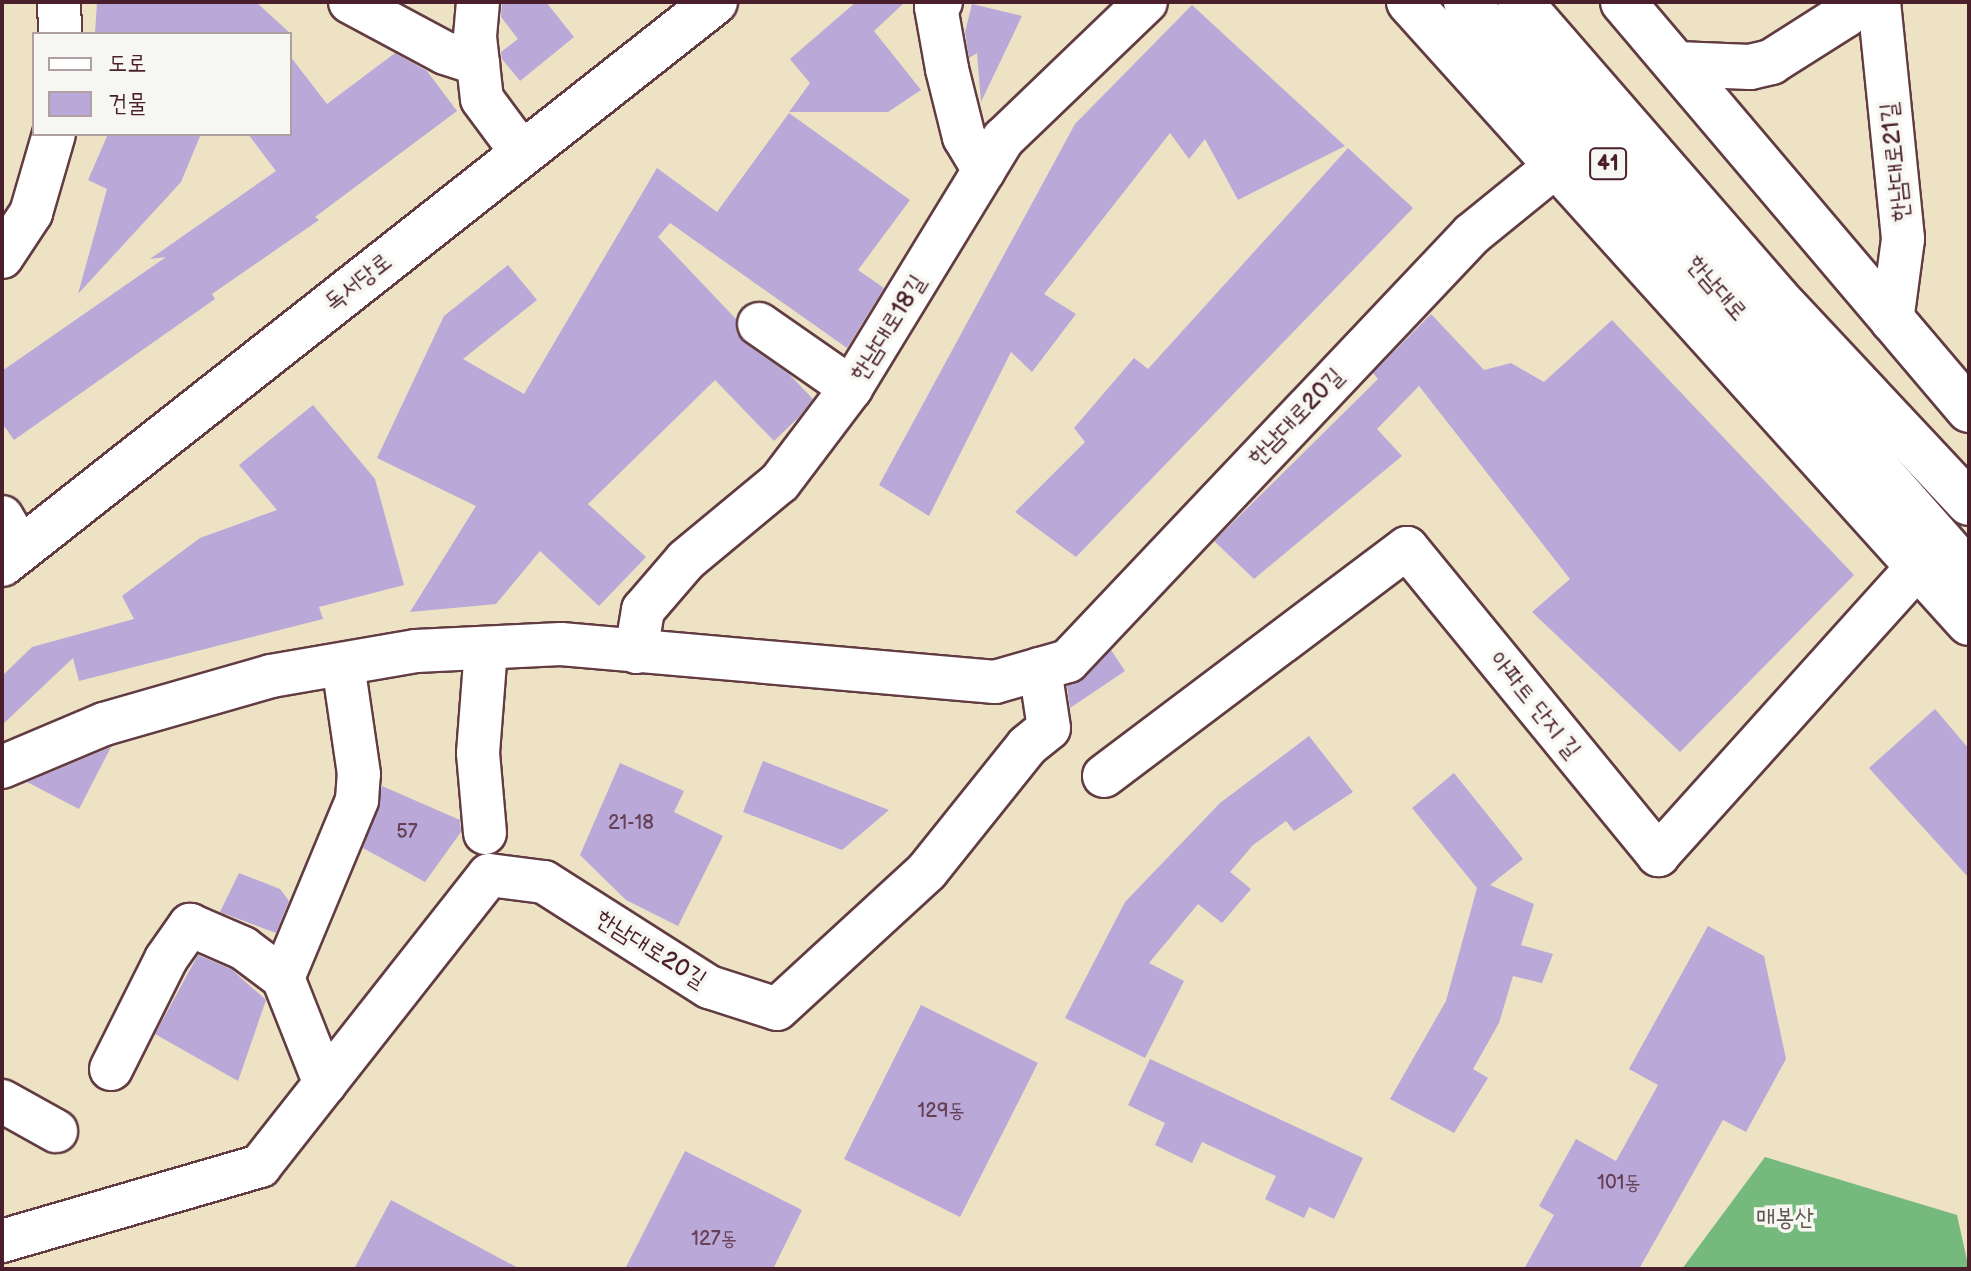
<!DOCTYPE html>
<meta charset="utf-8">
<style>
body{margin:0}
#map{position:relative;width:1971px;height:1271px;overflow:hidden;background:#ede2c4;font-family:"Balsamiq Sans","Poor Story",sans-serif}
div>[style]{position:absolute}
[style*='--x']{left:calc(var(--x)*1px);top:calc(var(--y)*1px);width:calc(var(--w)*1px);rotate:calc(var(--a)*1deg)}
.forest>*{inset:0;background:#76b97d}
.building>*{inset:0;background:#baa8d9}
.roads{filter:drop-shadow(2px 0 #623c42) drop-shadow(-2px 0 #623c42) drop-shadow(0 2px #623c42) drop-shadow(0 -2px #623c42)}
.minor>*{height:42px;margin:-21px;padding:0 21px;transform-origin:21px;border-radius:21px;background:#fff}
.major>*{height:44px;margin:-22px;padding:0 22px;transform-origin:22px;border-radius:22px;background:#fff}
span{translate:-50% -50%;white-space:nowrap;text-align:center;line-height:1.15;-webkit-text-stroke:7px #f6f6f2;paint-order:stroke}
.number-label{font-size:20px;color:#664156}
.number-label span{-webkit-text-stroke-width:0}
.shield-label span{padding:2px 6px;background:#f6f6f2;border:2px solid;border-radius:6px;-webkit-text-stroke-width:0}
.shield-label{font-size:22px;color:#4a1f2b;font-weight:700}
.street-label{font-size:24px;color:#4a1f2b}
.park-label{font-size:24px;color:#60574a}
.frame{position:absolute;inset:0;border:4px solid #4a1f2b;pointer-events:none}
.legend{position:absolute;left:32px;top:32px;width:260px;height:104px;box-sizing:border-box;background:#f6f6f2;border:2px solid #b1a0a2;margin:0;padding:10px 14px;list-style:none;font-size:24px;color:#4a1f2b}
.legend li{display:flex;align-items:center;gap:16px;height:40px}
.legend b{width:40px;border:2px solid #b1a0a2}
</style>
<div id="map">
<div class="forest">
<i style="clip-path:polygon(1765px 1157px,1957px 1215px,1969px 1269px,1682px 1269px)"></i>
</div>
<div class="building">
<i style="clip-path:polygon(97px 2px,256px 2px,291px 34px,95px 34px)"></i>
<i style="clip-path:polygon(502px 2px,546px 2px,574px 37px,520px 81px,502px 59px,501px 52px,518px 39px,501px 17px)"></i>
<i style="clip-path:polygon(856px 2px,905px 2px,874px 31px,921px 90px,888px 112px,789px 112px,810px 83px,790px 59px)"></i>
<i style="clip-path:polygon(972px 4px,1022px 16px,981px 102px,977px 53px,969px 58px,965px 32px)"></i>
<i style="clip-path:polygon(1192px 5px,1345px 146px,1238px 200px,1205px 139px,1189px 159px,1170px 133px,1044px 294px,1076px 314px,1032px 372px,1011px 352px,929px 516px,879px 485px,1075px 124px)"></i>
<i style="clip-path:polygon(395px 53px,427px 71px,457px 111px,315px 217px,319px 220px,212px 294px,215px 299px,14px 440px,2px 423px,2px 371px,166px 257px,150px 259px,276px 171px,248px 134px,290px 134px,290px 56px,327px 104px)"></i>
<i style="clip-path:polygon(789px 113px,910px 200px,858px 270px,884px 288px,847px 348px,670px 223px,658px 237px,736px 319px,737px 333px,745px 343px,789px 374px,813px 399px,799px 417px,774px 441px,715px 380px,588px 504px,646px 557px,599px 606px,540px 551px,496px 604px,410px 612px,476px 506px,377px 458px,444px 316px,508px 265px,537px 300px,463px 359px,524px 394px,657px 168px,717px 212px)"></i>
<i style="clip-path:polygon(108px 134px,201px 134px,181px 182px,78px 294px,107px 189px,88px 180px)"></i>
<i style="clip-path:polygon(1348px 148px,1413px 208px,1076px 557px,1015px 512px,1085px 442px,1074px 428px,1134px 358px,1148px 369px)"></i>
<i style="clip-path:polygon(1431px 314px,1484px 370px,1511px 363px,1544px 382px,1612px 320px,1854px 575px,1680px 752px,1532px 612px,1570px 579px,1419px 386px,1377px 429px,1402px 456px,1254px 579px,1214px 541px,1378px 379px,1373px 373px)"></i>
<i style="clip-path:polygon(313px 405px,375px 479px,404px 585px,319px 607px,323px 619px,79px 681px,73px 658px,2px 725px,2px 676px,32px 647px,134px 619px,122px 596px,200px 538px,277px 510px,239px 465px)"></i>
<i style="clip-path:polygon(1111px 650px,1125px 671px,1070px 708px,1067px 686px,1085px 678px)"></i>
<i style="clip-path:polygon(1935px 709px,1969px 749px,1969px 878px,1869px 768px)"></i>
<i style="clip-path:polygon(1309px 736px,1353px 792px,1294px 831px,1286px 821px,1253px 845px,1230px 872px,1251px 889px,1222px 923px,1198px 904px,1149px 963px,1184px 981px,1145px 1058px,1065px 1018px,1125px 902px,1220px 803px)"></i>
<i style="clip-path:polygon(111px 747px,79px 809px,27px 782px)"></i>
<i style="clip-path:polygon(763px 761px,889px 810px,842px 850px,743px 812px)"></i>
<i style="clip-path:polygon(620px 763px,684px 791px,674px 812px,723px 836px,678px 926px,626px 900px,580px 855px)"></i>
<i style="clip-path:polygon(1454px 773px,1523px 859px,1490px 885px,1534px 904px,1521px 945px,1553px 954px,1542px 983px,1513px 976px,1499px 1023px,1473px 1069px,1488px 1078px,1454px 1133px,1390px 1099px,1446px 1001px,1477px 888px,1412px 808px)"></i>
<i style="clip-path:polygon(382px 786px,460px 820px,461px 832px,425px 882px,363px 848px)"></i>
<i style="clip-path:polygon(239px 873px,280px 889px,289px 901px,276px 933px,220px 912px)"></i>
<i style="clip-path:polygon(1708px 926px,1764px 956px,1786px 1059px,1746px 1132px,1723px 1120px,1639px 1269px,1524px 1269px,1554px 1215px,1539px 1206px,1576px 1139px,1616px 1161px,1658px 1085px,1629px 1069px)"></i>
<i style="clip-path:polygon(198px 955px,231px 969px,266px 1000px,238px 1081px,155px 1034px)"></i>
<i style="clip-path:polygon(921px 1005px,1038px 1063px,960px 1217px,844px 1159px)"></i>
<i style="clip-path:polygon(1150px 1059px,1363px 1158px,1334px 1219px,1309px 1207px,1304px 1218px,1265px 1199px,1276px 1176px,1202px 1142px,1192px 1163px,1155px 1145px,1165px 1123px,1128px 1105px)"></i>
<i style="clip-path:polygon(685px 1151px,802px 1210px,773px 1269px,625px 1269px)"></i>
<i style="clip-path:polygon(391px 1200px,520px 1269px,354px 1269px)"></i>
</div>
<div class="roads">
<div class="minor">
<i style="--x:59;--y:2;--w:32;--a:88"></i>
<i style="--x:350;--y:2;--w:108;--a:28.2"></i>
<i style="--x:445;--y:53;--w:35;--a:18"></i>
<i style="--x:478;--y:2;--w:35;--a:95"></i>
<i style="--x:475;--y:37;--w:62;--a:83.6"></i>
<i style="--x:482;--y:99;--w:67;--a:53.5"></i>
<i style="--x:941;--y:2;--w:7;--a:135"></i>
<i style="--x:936;--y:7;--w:63;--a:79.9"></i>
<i style="--x:947;--y:69;--w:70;--a:76"></i>
<i style="--x:964;--y:137;--w:39;--a:59"></i>
<i style="--x:1879;--y:2;--w:238;--a:84.2"></i>
<i style="--x:1903;--y:239;--w:83;--a:97.6"></i>
<i style="--x:2;--y:257;--w:53;--a:-56.6"></i>
<i style="--x:31;--y:213;--w:82;--a:-73.8"></i>
<i style="--x:759;--y:324;--w:112;--a:34.8"></i>
<i style="--x:2;--y:517;--w:36;--a:60"></i>
<i style="--x:636;--y:652;--w:43;--a:-80.5"></i>
<i style="--x:643;--y:610;--w:66;--a:-49.3"></i>
<i style="--x:686;--y:560;--w:122;--a:-39.7"></i>
<i style="--x:780;--y:482;--w:118;--a:-52.9"></i>
<i style="--x:851;--y:388;--w:292;--a:-58.6"></i>
<i style="--x:1003;--y:139;--w:198;--a:-43.8"></i>
<i style="--x:2;--y:767;--w:111;--a:-22.9"></i>
<i style="--x:104;--y:724;--w:174;--a:-16"></i>
<i style="--x:271;--y:676;--w:147;--a:-9.8"></i>
<i style="--x:416;--y:651;--w:145;--a:-2.8"></i>
<i style="--x:561;--y:644;--w:436;--a:5"></i>
<i style="--x:995;--y:682;--w:76;--a:-16"></i>
<i style="--x:1068;--y:661;--w:588;--a:-46.59"></i>
<i style="--x:1472;--y:234;--w:109;--a:-39.1"></i>
<i style="--x:1104;--y:776;--w:379;--a:-37"></i>
<i style="--x:1407;--y:548;--w:397;--a:50.7"></i>
<i style="--x:1658;--y:855;--w:389;--a:-48"></i>
<i style="--x:485;--y:833;--w:80;--a:-95"></i>
<i style="--x:478;--y:753;--w:105;--a:-85.6"></i>
<i style="--x:111;--y:1069;--w:123;--a:-63.4"></i>
<i style="--x:166;--y:959;--w:42;--a:-54.8"></i>
<i style="--x:190;--y:925;--w:58;--a:23.5"></i>
<i style="--x:243;--y:948;--w:50;--a:36.9"></i>
<i style="--x:325;--y:1084;--w:114;--a:-111.6"></i>
<i style="--x:283;--y:978;--w:193;--a:-67.4"></i>
<i style="--x:357;--y:800;--w:26;--a:-86"></i>
<i style="--x:359;--y:774;--w:111;--a:-98.3"></i>
<i style="--x:2;--y:1101;--w:62;--a:29.1"></i>
<i style="--x:2;--y:1241;--w:269;--a:-16.2"></i>
<i style="--x:260;--y:1166;--w:370;--a:-51.8"></i>
<i style="--x:489;--y:875;--w:55;--a:7.3"></i>
<i style="--x:544;--y:882;--w:196;--a:32.5"></i>
<i style="--x:709;--y:987;--w:71;--a:17.9"></i>
<i style="--x:777;--y:1009;--w:204;--a:-42.6"></i>
<i style="--x:927;--y:871;--w:160;--a:-51.3"></i>
<i style="--x:1027;--y:746;--w:28;--a:-39"></i>
<i style="--x:1049;--y:728;--w:60;--a:-98.7"></i>
</div>
<div class="major">
<i style="--x:1409;--y:2;--w:836;--a:47.96"></i>
<i style="--x:1466;--y:2;--w:761;--a:48.62"></i>
<i style="--x:1520;--y:2;--w:393;--a:49"></i>
<i style="--x:1778;--y:299;--w:279;--a:46.9"></i>
<i style="--x:1623;--y:2;--w:535;--a:49.7"></i>
<i style="--x:1677;--y:64;--w:73;--a:2.4"></i>
<i style="--x:1750;--y:67;--w:22;--a:-13"></i>
<i style="--x:1771;--y:62;--w:88;--a:-32.4"></i>
<i style="--x:1845;--y:15;--w:15;--a:-58"></i>
<i style="--x:2;--y:564;--w:908;--a:-38.25"></i>
</div>
</div>
<div class="number-label">
<span style="left:631px;top:823px">21-18</span>
<span style="left:407px;top:832px">57</span>
<span style="left:941px;top:1111px">129동</span>
<span style="left:1619px;top:1183px">101동</span>
<span style="left:714px;top:1239px">127동</span>
</div>
<div class="shield-label">
<span style="left:1608px;top:164px">41</span>
</div>
<div class="street-label">
<span style="left:1895px;top:162px;rotate:-96deg">한남대로21길</span>
<span style="left:358px;top:282px;rotate:-38deg">독서당로</span>
<span style="left:1717px;top:288px;rotate:49deg">한남대로</span>
<span style="left:888px;top:328px;rotate:-58deg">한남대로18길</span>
<span style="left:1296px;top:417px;rotate:-46deg">한남대로20길</span>
<span style="left:1535px;top:705px;rotate:51deg">아파트 단지 길</span>
<span style="left:651px;top:949px;rotate:32deg">한남대로20길</span>
</div>
<div class="park-label">
<span style="left:1785px;top:1218px">매봉산</span>
</div>
<div class="frame"></div>
<ul class="legend">
<li><b style="height:10px;background:#fff"></b>도로</li>
<li><b style="height:22px;background:#baa8d9"></b>건물</li>
</ul>
</div>
